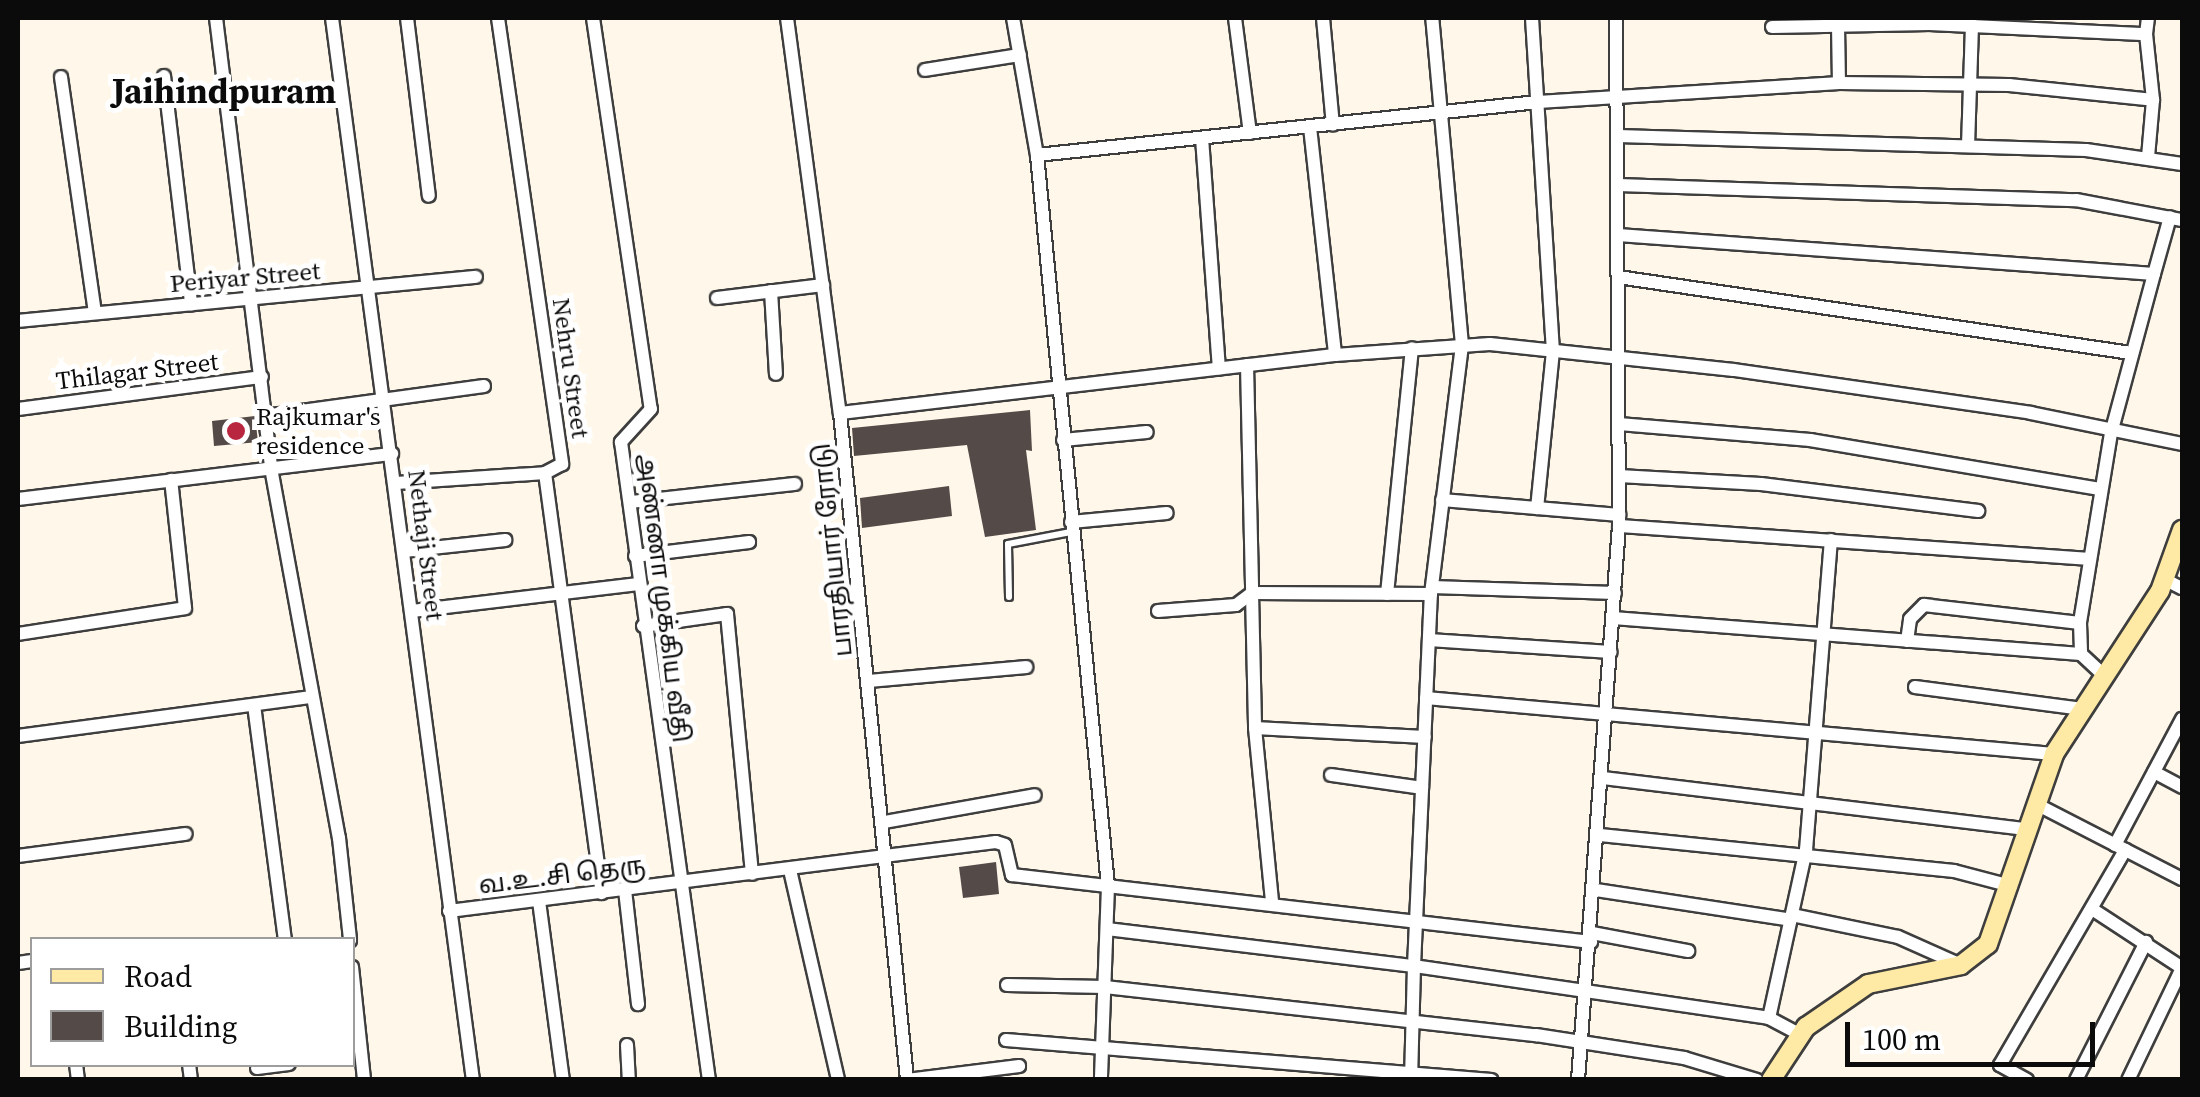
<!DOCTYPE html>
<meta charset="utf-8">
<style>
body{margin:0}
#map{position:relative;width:2200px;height:1097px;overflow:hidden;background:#fff8ea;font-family:"Source Serif 4","Noto Sans Tamil",serif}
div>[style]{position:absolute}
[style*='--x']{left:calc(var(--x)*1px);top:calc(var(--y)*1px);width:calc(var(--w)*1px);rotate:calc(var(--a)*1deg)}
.building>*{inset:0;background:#544b48}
.roads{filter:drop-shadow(2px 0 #3e3e3e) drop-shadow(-2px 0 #3e3e3e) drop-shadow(0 2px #3e3e3e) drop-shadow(0 -2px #3e3e3e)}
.lane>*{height:6px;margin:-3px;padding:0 3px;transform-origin:3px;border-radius:3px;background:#fff}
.street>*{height:12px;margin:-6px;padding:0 6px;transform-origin:6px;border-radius:6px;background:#fff}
.secondary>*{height:18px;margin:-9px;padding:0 9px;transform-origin:9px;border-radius:9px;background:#fee9a5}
.dots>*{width:28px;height:28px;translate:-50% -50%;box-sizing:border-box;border:5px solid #fff;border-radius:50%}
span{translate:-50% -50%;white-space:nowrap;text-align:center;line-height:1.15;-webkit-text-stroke:10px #fff;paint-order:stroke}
.street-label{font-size:25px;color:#0b0b0b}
.poi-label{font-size:25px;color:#0b0b0b}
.left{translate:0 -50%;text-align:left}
.district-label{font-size:35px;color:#0b0b0b;font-weight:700}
.frame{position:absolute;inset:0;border:20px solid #0b0b0b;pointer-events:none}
.legend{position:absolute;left:30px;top:937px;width:325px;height:130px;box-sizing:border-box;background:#fff;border:2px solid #9d9d9d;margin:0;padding:12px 18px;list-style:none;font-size:30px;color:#0b0b0b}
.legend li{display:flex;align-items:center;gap:20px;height:50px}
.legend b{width:50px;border:2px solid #9d9d9d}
.scale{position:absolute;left:1845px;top:1022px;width:250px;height:45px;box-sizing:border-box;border:5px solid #0b0b0b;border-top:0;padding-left:12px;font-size:30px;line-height:35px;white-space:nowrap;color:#0b0b0b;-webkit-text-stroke:8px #fff;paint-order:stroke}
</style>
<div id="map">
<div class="building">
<i style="clip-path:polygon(1030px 410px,1032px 451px,1026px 450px,1036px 530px,985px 537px,967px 445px,854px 456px,852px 428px)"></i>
<i style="clip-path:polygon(255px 416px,258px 442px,214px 446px,212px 421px)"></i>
<i style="clip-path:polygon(949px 486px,952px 516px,862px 528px,860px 498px)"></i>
<i style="clip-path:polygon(996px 862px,999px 894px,963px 898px,959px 867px)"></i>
</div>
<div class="roads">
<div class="lane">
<i style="--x:1009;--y:597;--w:53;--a:-91.1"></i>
<i style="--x:1008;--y:544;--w:64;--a:-10.8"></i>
</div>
<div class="street">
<i style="--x:216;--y:18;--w:453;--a:83"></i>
<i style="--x:271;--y:468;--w:376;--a:79.6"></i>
<i style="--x:339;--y:838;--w:103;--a:83.8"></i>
<i style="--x:332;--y:18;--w:1071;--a:82.44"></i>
<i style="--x:407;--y:18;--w:179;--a:83"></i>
<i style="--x:498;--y:18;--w:451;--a:81.8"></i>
<i style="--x:562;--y:464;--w:19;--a:152"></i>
<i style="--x:545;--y:473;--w:424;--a:82.3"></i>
<i style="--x:593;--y:18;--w:395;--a:81.6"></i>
<i style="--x:651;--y:409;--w:45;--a:132.3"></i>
<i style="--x:621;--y:442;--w:644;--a:82.15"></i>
<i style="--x:787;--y:18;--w:399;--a:82.4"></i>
<i style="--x:840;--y:413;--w:670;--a:84.26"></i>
<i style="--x:1013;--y:18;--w:139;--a:80.1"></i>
<i style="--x:1037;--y:155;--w:734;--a:84.45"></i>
<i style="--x:1108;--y:886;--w:194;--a:92.1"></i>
<i style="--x:1235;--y:18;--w:116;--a:82.6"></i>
<i style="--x:1323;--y:18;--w:107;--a:84.7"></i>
<i style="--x:1532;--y:18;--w:334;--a:86.4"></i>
<i style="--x:1553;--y:351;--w:158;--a:95.8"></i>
<i style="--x:1838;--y:26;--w:57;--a:89"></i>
<i style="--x:1772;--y:27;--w:158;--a:-1.1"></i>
<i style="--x:1930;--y:24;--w:216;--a:2.7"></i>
<i style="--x:2146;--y:34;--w:66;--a:83.9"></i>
<i style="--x:2153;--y:100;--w:57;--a:95"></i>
<i style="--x:2146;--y:34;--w:16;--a:-83"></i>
<i style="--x:925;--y:70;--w:96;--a:-9"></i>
<i style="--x:164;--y:76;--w:230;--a:83.2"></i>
<i style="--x:61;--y:77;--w:237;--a:81.8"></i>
<i style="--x:1310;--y:127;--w:229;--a:83.7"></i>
<i style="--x:1618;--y:136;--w:468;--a:1.7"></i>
<i style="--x:2086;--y:150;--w:97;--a:8.3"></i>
<i style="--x:1202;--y:138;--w:231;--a:85.8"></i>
<i style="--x:1968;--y:146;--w:121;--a:-88.1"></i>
<i style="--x:1037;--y:155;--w:504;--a:-6.04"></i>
<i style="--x:1538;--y:102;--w:302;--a:-3.6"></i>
<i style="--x:1839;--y:83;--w:170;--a:0.7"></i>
<i style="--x:2009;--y:85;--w:145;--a:5.9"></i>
<i style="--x:1618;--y:185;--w:458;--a:1.9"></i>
<i style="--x:2076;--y:200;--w:108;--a:10.7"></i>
<i style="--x:1618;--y:235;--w:537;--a:4.16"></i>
<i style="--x:2154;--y:274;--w:165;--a:105.1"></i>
<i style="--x:2111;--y:433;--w:193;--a:99.3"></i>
<i style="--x:2080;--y:623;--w:31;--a:88"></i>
<i style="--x:2081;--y:654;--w:33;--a:43"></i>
<i style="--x:2154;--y:274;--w:59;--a:-74.3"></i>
<i style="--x:1618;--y:277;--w:519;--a:8.43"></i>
<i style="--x:771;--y:291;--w:83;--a:86.6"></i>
<i style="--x:717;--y:298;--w:107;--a:-7"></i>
<i style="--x:18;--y:321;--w:460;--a:-5.5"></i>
<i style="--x:1247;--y:365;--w:228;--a:88.7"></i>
<i style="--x:1252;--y:593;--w:179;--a:0.3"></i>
<i style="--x:18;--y:409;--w:246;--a:-7.5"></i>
<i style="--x:840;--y:413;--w:498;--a:-6.7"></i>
<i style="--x:1335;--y:355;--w:155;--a:-4.1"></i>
<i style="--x:1490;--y:344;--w:245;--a:6.1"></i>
<i style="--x:1734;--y:370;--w:300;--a:8.2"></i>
<i style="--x:2031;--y:413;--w:154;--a:11.6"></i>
<i style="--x:265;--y:416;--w:221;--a:-7.8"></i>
<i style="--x:1619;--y:424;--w:192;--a:4.8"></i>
<i style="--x:1810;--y:440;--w:294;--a:9.6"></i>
<i style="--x:1063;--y:440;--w:84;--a:-5.4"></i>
<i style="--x:1619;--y:476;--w:142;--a:3.2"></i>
<i style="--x:1761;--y:484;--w:219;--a:7.1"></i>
<i style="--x:396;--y:483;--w:149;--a:-3.8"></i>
<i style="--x:18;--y:499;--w:377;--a:-6.9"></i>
<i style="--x:1442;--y:500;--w:178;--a:4.8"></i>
<i style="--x:631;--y:502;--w:165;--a:-6.3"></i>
<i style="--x:1071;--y:522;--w:96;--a:-5.4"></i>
<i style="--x:1619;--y:526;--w:470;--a:4"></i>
<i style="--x:404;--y:551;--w:102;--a:-6.2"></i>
<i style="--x:635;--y:556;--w:115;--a:-7"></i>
<i style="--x:2164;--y:579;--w:20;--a:27"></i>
<i style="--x:1432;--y:587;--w:183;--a:1.9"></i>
<i style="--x:1252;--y:593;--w:135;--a:88.7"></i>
<i style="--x:1255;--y:728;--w:175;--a:84.4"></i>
<i style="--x:1387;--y:594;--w:247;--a:-84.2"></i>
<i style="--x:412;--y:611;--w:228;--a:-6.8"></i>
<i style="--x:1158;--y:611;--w:78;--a:-4.4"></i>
<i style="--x:1236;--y:605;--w:20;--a:-37"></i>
<i style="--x:1613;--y:618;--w:469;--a:4.4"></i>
<i style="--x:643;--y:626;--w:85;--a:-8.1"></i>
<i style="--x:727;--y:614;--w:261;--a:84.5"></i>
<i style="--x:18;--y:634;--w:169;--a:-8.8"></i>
<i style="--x:185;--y:608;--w:129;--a:-96.2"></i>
<i style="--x:1429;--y:640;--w:182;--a:3.8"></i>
<i style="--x:1907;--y:641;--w:22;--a:-82"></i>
<i style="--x:1910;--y:619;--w:20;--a:-45"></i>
<i style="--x:1924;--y:605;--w:157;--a:6.6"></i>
<i style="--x:869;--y:681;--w:158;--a:-5.1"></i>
<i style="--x:1915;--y:687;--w:169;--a:7.5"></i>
<i style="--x:1426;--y:698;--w:630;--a:5.1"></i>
<i style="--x:254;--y:705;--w:237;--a:82.5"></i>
<i style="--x:1255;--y:728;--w:170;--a:3"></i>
<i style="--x:18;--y:736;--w:294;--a:-7.6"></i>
<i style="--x:2154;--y:772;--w:32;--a:28"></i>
<i style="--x:1331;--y:775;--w:92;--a:8.1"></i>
<i style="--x:1603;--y:778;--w:430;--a:6.9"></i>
<i style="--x:2038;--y:805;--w:162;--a:27.2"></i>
<i style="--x:884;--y:822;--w:153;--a:-10.1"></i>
<i style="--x:1600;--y:835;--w:356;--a:5.8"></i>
<i style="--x:1954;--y:871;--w:59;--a:14.7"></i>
<i style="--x:2115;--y:845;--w:143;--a:-62"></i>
<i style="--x:18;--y:856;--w:169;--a:-7.5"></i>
<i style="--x:790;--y:870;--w:215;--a:77.1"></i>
<i style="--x:625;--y:890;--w:115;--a:83.5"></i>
<i style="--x:1596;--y:890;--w:197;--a:8.7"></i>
<i style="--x:539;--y:901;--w:181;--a:82.4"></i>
<i style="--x:2092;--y:909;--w:108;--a:33.2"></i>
<i style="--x:2182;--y:968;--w:124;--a:115.7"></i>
<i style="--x:449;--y:911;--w:551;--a:-7.19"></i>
<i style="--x:996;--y:842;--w:9;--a:18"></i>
<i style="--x:1005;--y:845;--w:31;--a:77"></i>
<i style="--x:1012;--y:875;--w:583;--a:6.6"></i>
<i style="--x:1792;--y:915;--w:108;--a:11.7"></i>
<i style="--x:1898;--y:937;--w:69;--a:24"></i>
<i style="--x:1107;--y:929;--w:309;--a:6.9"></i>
<i style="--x:1414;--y:966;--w:372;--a:-87.4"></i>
<i style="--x:1431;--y:594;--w:251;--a:-82.9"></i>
<i style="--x:1462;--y:345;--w:328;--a:-95.2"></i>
<i style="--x:1592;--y:933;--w:98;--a:10.6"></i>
<i style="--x:18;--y:963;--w:14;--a:-8"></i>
<i style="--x:352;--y:967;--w:114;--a:83.9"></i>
<i style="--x:1007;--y:985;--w:98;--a:1.2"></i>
<i style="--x:1105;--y:987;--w:434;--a:6.4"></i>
<i style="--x:1536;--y:1035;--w:150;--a:8.8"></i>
<i style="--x:1684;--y:1058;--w:76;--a:16.8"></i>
<i style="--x:1801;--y:1035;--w:36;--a:-152"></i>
<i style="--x:1769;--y:1018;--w:172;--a:-77.6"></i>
<i style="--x:1806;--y:850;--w:311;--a:-85.4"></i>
<i style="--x:1006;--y:1040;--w:487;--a:4.7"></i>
<i style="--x:627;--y:1045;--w:35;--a:87"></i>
<i style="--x:76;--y:1064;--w:16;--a:83"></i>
<i style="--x:189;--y:1064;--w:16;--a:83"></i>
<i style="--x:257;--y:1068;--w:32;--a:-7"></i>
<i style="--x:907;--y:1080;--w:113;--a:-7.1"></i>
<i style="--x:1411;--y:1080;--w:114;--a:-88.5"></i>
<i style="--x:1414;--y:966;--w:359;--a:8.3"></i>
<i style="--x:1578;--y:1080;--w:556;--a:-85.77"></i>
<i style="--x:1619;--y:526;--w:508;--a:-90.34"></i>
<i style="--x:2027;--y:1080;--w:31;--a:-151"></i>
<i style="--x:2000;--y:1065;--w:249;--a:-59.8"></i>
<i style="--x:2076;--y:1080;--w:155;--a:-63.1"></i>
</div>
<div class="secondary">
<i style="--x:1771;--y:1080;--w:64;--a:-56.6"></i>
<i style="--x:1806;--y:1027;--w:75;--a:-34.7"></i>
<i style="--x:1868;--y:984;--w:95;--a:-11.5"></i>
<i style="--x:1961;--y:965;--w:34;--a:-38"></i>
<i style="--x:1988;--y:944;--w:201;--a:-70.8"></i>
<i style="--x:2054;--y:754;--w:194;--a:-57"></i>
<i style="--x:2160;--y:591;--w:65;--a:-70.2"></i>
</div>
</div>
<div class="dots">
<i style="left:236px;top:431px;background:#b9263f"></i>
</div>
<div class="street-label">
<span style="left:245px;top:277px;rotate:-5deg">Periyar Street</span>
<span style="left:571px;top:368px;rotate:82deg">Nehru Street</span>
<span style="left:137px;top:371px;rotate:-7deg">Thilagar Street</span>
<span style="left:426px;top:545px;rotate:83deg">Nethaji Street</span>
<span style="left:832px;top:550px;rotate:-96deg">பாரதியார் ரோடு</span>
<span style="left:664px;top:598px;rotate:83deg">அண்ணா முக்கிய வீதி</span>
<span style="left:562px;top:875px;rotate:-7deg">வ.உ.சி தெரு</span>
</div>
<div class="poi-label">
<span class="left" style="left:256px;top:431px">Rajkumar's<br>residence</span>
</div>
<div class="district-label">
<span style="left:224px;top:91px">Jaihindpuram</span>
</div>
<div class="frame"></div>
<ul class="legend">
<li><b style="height:12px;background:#fee9a5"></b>Road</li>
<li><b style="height:28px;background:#544b48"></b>Building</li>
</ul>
<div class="scale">100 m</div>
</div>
